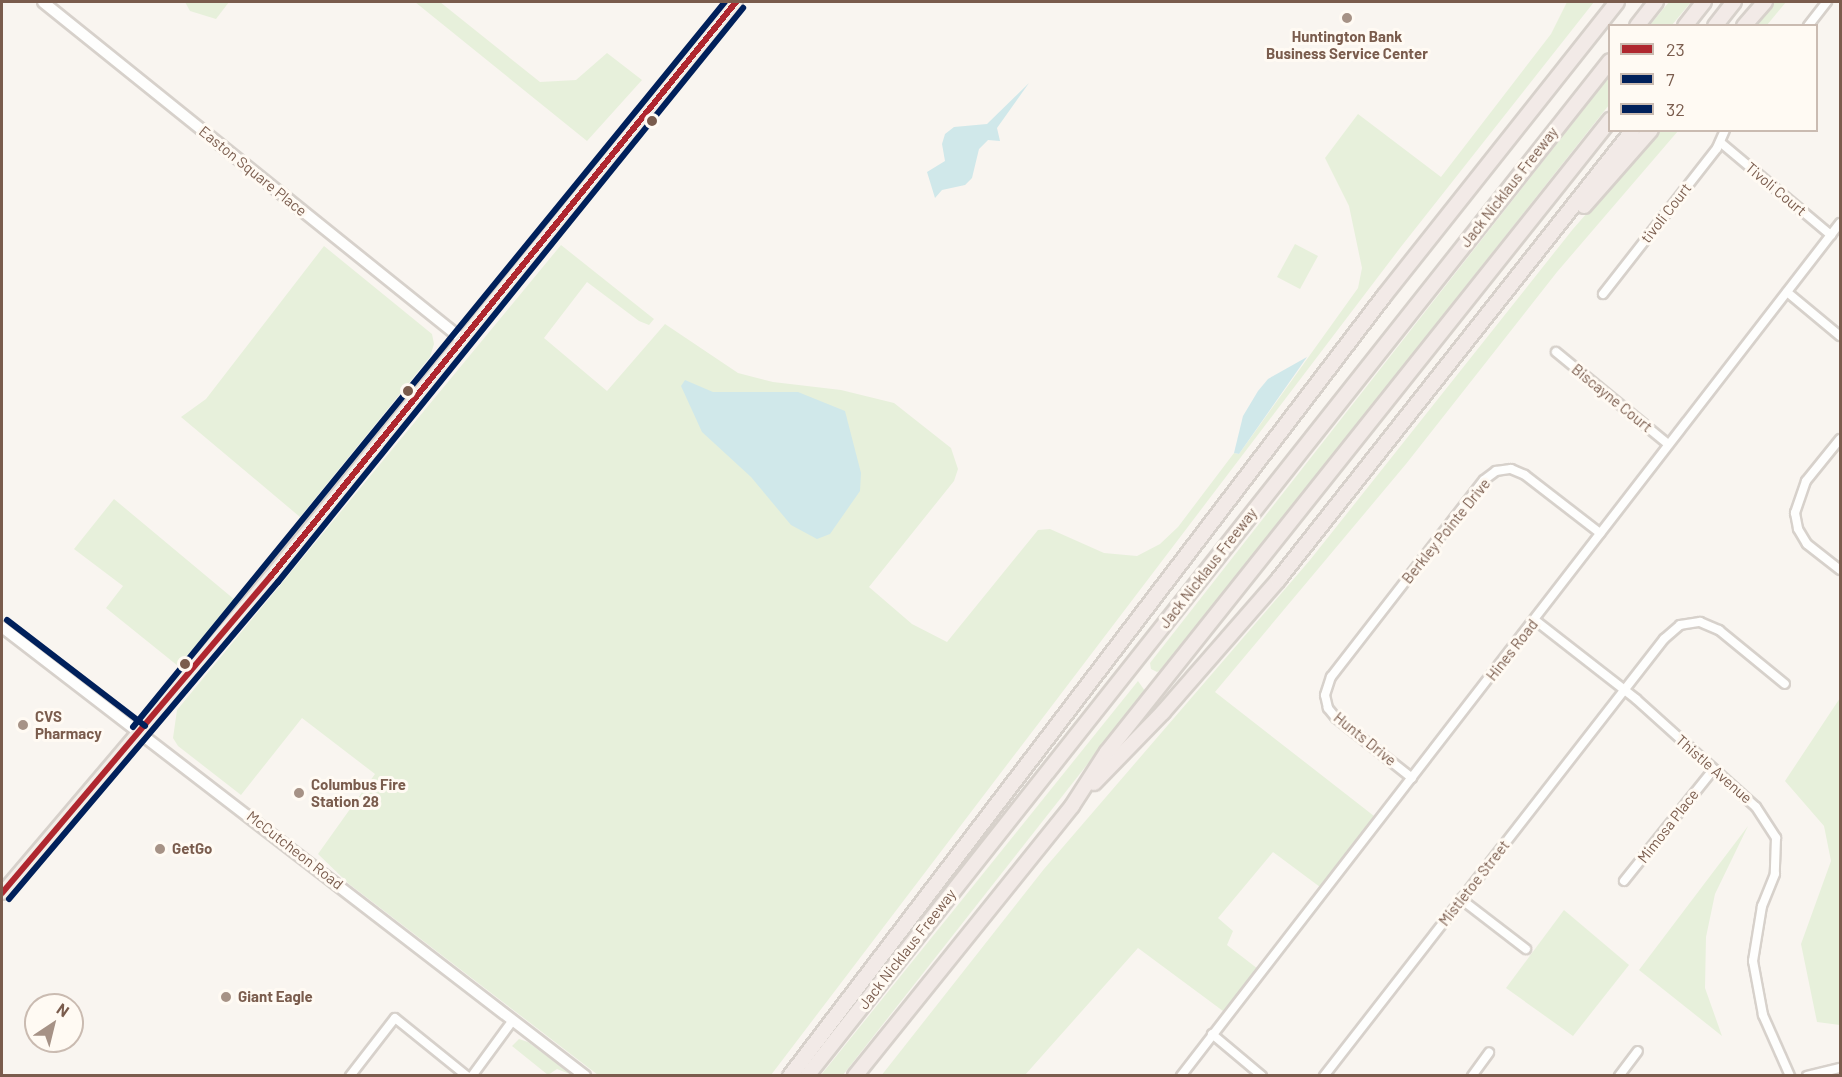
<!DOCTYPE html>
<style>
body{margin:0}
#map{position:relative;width:1842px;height:1077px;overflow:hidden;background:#f9f5f0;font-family:Barlow,sans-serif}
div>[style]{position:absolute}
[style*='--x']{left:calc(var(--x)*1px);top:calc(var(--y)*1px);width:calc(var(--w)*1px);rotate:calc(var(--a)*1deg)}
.green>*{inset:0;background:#e7f0db}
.water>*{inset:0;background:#d0e8ea}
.roads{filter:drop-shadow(2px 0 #d7d1cb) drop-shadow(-2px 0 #d7d1cb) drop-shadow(0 2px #d7d1cb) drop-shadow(0 -2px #d7d1cb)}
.street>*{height:8px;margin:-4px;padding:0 4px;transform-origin:4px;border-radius:4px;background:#fefefd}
.secondary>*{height:10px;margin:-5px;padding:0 5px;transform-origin:5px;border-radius:5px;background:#fefefd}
.primary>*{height:12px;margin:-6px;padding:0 6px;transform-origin:6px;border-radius:6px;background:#f3eee8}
.highway>*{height:14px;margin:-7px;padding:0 7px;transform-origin:7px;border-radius:7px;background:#f2eae7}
.bus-1>*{height:6px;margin:-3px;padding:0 3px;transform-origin:3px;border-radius:3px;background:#af272f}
.bus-2>*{height:6px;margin:-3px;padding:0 3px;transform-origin:3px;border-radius:3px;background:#00205b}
.bus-3>*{height:6px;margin:-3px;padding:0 3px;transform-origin:3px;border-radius:3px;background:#00205b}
.dots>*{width:16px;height:16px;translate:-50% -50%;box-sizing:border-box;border:3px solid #fffaf3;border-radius:50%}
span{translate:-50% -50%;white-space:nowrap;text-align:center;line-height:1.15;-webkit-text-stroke:6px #fffaf3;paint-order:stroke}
.poi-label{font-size:15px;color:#7a5c4d;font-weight:700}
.left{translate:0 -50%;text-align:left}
.street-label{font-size:15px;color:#7a5c4d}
.frame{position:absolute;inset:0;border:3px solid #7a5c4d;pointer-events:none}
.legend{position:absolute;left:1608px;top:24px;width:210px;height:108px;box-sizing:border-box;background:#fffaf3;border:2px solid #cabbb1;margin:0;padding:8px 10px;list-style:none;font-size:18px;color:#7a5c4d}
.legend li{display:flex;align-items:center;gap:12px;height:30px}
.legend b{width:30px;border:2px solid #cabbb1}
.north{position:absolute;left:24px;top:993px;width:60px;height:60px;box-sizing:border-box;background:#fffaf3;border:2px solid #cabbb1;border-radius:50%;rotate:35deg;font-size:16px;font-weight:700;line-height:24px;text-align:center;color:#7a5c4d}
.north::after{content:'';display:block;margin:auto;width:21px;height:27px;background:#a69286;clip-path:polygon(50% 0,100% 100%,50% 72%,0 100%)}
</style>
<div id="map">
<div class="green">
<i style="clip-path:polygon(185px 2px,229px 2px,216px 19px,190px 11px)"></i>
<i style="clip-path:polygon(415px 2px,440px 2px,540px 82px,576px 80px,607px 53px,642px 80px,587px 141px)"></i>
<i style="clip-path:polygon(1567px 2px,1594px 2px,1400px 248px,771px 1075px,598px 1075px,349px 884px,318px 854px,375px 774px,302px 718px,241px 795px,178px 746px,173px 738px,177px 710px,561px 245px,654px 319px,649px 325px,639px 321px,587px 282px,544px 338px,607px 391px,665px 324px,738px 373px,773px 382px,841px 390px,894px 403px,951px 448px,958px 469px,954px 481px,869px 587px,912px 624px,947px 642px,1038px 530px,1050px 529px,1104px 553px,1137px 556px,1160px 544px,1178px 527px,1234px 453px,1239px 454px,1358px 288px,1362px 268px,1349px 206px,1325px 158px,1358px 114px,1441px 177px,1551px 34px)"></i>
<i style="clip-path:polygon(1669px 2px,1691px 2px,1672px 25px,1650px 25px)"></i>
<i style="clip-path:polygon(1772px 2px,1786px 2px,1767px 25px,1752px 26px)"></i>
<i style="clip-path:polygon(1609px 77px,1609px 105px,1164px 668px,1157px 672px,1151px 669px,1150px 663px)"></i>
<i style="clip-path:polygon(1659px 131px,1678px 131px,1557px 272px,1406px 464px,1215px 692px,1374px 816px,1320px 887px,1273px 852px,1218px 918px,1233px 931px,1227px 945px,1258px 969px,1223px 1011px,1138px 948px,1025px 1075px,881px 1076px,1044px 869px,1310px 560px,1573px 229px)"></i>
<i style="clip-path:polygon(1295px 244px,1318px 256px,1300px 289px,1277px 277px)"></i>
<i style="clip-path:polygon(324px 246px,432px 334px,434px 344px,430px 357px,300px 517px,181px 417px,206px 399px)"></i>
<i style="clip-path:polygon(114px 499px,235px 600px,178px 666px,106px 608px,123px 586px,74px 549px)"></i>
<i style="clip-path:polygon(1138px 681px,1145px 691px,843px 1075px,821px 1075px)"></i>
<i style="clip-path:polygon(1840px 698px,1840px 1025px,1817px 1022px,1801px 944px,1831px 861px,1824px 826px,1785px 781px)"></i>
<i style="clip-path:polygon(1748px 826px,1715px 894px,1706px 937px,1705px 988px,1722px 1036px,1639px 970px)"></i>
<i style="clip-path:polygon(1564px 910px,1629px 965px,1573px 1036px,1506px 988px)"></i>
<i style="clip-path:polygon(519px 1039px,528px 1042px,572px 1075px,557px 1069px,548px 1075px,512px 1046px)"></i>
</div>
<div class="water">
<i style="clip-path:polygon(1029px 83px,997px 128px,1000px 141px,988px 140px,979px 149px,972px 178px,965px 185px,942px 190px,935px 198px,927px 172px,945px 161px,942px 144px,945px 134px,954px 127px,987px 124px)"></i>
<i style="clip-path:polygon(1307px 357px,1239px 454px,1234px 453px,1243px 416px,1258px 391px,1268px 379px)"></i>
<i style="clip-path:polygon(685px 380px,713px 392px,798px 392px,845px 411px,861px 473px,860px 491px,830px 534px,817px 539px,791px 525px,751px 477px,702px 432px,681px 386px)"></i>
</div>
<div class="roads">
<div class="street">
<i style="--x:1808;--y:26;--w:31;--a:-52"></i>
<i style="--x:1720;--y:142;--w:145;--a:40"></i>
<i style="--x:1787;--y:292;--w:69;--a:39.7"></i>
<i style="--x:1603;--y:294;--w:185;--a:-52"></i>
<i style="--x:1717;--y:148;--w:20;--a:-66"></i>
<i style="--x:1556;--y:352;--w:145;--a:39.4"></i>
<i style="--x:1840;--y:439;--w:54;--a:129"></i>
<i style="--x:1806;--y:481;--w:34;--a:109"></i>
<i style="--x:1795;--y:513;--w:16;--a:79"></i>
<i style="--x:1798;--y:529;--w:17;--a:59"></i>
<i style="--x:1807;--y:544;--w:42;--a:38.2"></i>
<i style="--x:1535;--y:620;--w:128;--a:38"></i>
<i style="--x:1636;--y:699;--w:161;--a:42"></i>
<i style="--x:1756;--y:807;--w:37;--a:57"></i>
<i style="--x:1776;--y:838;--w:36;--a:92"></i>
<i style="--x:1775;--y:874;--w:35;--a:112"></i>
<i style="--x:1762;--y:906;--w:56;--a:99.3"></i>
<i style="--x:1753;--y:961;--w:55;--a:79.5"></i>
<i style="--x:1763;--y:1015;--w:67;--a:66.1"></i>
<i style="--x:1412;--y:778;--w:97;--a:-141.7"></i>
<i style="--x:1336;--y:718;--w:13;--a:-129"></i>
<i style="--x:1328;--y:708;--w:13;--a:-103"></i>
<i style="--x:1325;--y:695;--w:19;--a:-72"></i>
<i style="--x:1331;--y:677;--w:249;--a:-52.2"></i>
<i style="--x:1484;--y:480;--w:15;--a:-37"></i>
<i style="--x:1496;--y:471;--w:15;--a:-8"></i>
<i style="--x:1511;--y:469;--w:15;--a:23"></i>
<i style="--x:1525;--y:475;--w:95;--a:37.7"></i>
<i style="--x:1624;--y:881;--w:141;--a:-51.3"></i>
<i style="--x:1461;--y:899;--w:82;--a:37.6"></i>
<i style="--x:1212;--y:1034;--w:65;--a:40"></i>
<i style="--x:350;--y:1076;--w:73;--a:-52.2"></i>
<i style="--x:395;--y:1018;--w:92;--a:38.9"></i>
<i style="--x:472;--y:1076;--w:69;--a:-53.8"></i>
<i style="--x:1181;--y:1076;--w:1078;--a:-52.31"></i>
<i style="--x:1324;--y:1076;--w:554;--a:-52.12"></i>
<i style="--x:1664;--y:639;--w:21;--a:-41"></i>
<i style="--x:1680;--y:625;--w:20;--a:-9"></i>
<i style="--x:1700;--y:622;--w:21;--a:23"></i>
<i style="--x:1719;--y:630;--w:85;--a:39.3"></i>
<i style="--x:1472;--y:1076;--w:29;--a:-54"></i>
<i style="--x:1619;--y:1076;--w:31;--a:-53"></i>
<i style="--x:1807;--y:1076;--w:34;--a:-14"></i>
</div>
<div class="secondary">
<i style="--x:43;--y:2;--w:539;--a:38.83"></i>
<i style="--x:2;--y:627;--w:736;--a:37.6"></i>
</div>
<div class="primary">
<i style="--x:2;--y:893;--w:416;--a:-49.7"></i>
<i style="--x:271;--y:576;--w:739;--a:-50.99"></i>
</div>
<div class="highway">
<i style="--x:1637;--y:26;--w:31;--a:-52"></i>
<i style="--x:1685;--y:26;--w:31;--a:-52"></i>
<i style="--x:1715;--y:26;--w:31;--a:-52"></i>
<i style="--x:1744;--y:26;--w:32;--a:-49"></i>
<i style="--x:1584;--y:206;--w:101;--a:-48.6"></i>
<i style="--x:1094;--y:783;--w:99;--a:-45.8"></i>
<i style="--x:1163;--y:712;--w:175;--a:-48.9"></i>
<i style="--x:1278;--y:580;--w:573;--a:-51.73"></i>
<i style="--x:790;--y:1076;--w:980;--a:-52.71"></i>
<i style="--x:1384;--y:296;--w:375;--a:-51.6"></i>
<i style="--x:807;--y:1076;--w:1294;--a:-51.65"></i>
<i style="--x:855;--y:1076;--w:346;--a:-51.2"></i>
<i style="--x:1072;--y:806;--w:64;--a:-57.1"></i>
<i style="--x:1107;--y:752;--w:808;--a:-51.48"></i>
</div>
</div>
<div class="bus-1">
<i style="--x:2;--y:893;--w:416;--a:-49.7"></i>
<i style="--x:271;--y:576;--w:739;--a:-50.99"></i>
</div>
<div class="bus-2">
<i style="--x:9;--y:899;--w:416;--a:-49.7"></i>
<i style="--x:278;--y:582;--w:739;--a:-50.99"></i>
</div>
<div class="bus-3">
<i style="--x:7;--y:620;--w:174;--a:37.5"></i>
<i style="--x:133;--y:727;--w:936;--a:-50.77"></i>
</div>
<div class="dots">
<i style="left:1347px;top:18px;background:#a69286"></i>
<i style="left:652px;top:121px;background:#7a5c4d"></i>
<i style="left:408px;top:391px;background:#7a5c4d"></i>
<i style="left:185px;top:664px;background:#7a5c4d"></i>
<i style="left:23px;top:725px;background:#a69286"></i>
<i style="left:299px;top:793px;background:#a69286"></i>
<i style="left:160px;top:849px;background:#a69286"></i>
<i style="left:226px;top:997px;background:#a69286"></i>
</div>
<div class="poi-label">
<span style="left:1347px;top:45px">Huntington Bank<br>Business Service Center</span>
<span class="left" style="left:35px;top:725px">CVS<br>Pharmacy</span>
<span class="left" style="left:311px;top:793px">Columbus Fire<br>Station 28</span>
<span class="left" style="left:172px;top:849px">GetGo</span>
<span class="left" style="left:238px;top:997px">Giant Eagle</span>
</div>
<div class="street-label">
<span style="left:253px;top:171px;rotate:39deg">Easton Square Place</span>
<span style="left:1509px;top:187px;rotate:-52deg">Jack Nicklaus Freeway</span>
<span style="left:1776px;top:189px;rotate:40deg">Tivoli Court</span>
<span style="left:1666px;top:213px;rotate:-52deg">tivoli Court</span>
<span style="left:1612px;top:398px;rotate:39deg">Biscayne Court</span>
<span style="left:1446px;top:531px;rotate:-51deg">Berkley Pointe Drive</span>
<span style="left:1208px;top:568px;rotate:-52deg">Jack Nicklaus Freeway</span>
<span style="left:1512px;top:650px;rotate:-52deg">Hines Road</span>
<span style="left:1365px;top:739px;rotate:39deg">Hunts Drive</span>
<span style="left:1714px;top:769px;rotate:41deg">Thistle Avenue</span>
<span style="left:1668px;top:826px;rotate:-52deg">Mimosa Place</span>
<span style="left:295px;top:850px;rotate:38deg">McCutcheon Road</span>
<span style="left:1474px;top:883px;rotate:-52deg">Mistletoe Street</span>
<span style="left:907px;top:949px;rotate:-52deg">Jack Nicklaus Freeway</span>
</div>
<div class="frame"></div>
<ul class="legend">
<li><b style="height:8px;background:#af272f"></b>23</li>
<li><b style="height:8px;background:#00205b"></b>7</li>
<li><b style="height:8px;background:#00205b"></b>32</li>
</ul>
<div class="north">N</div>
</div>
